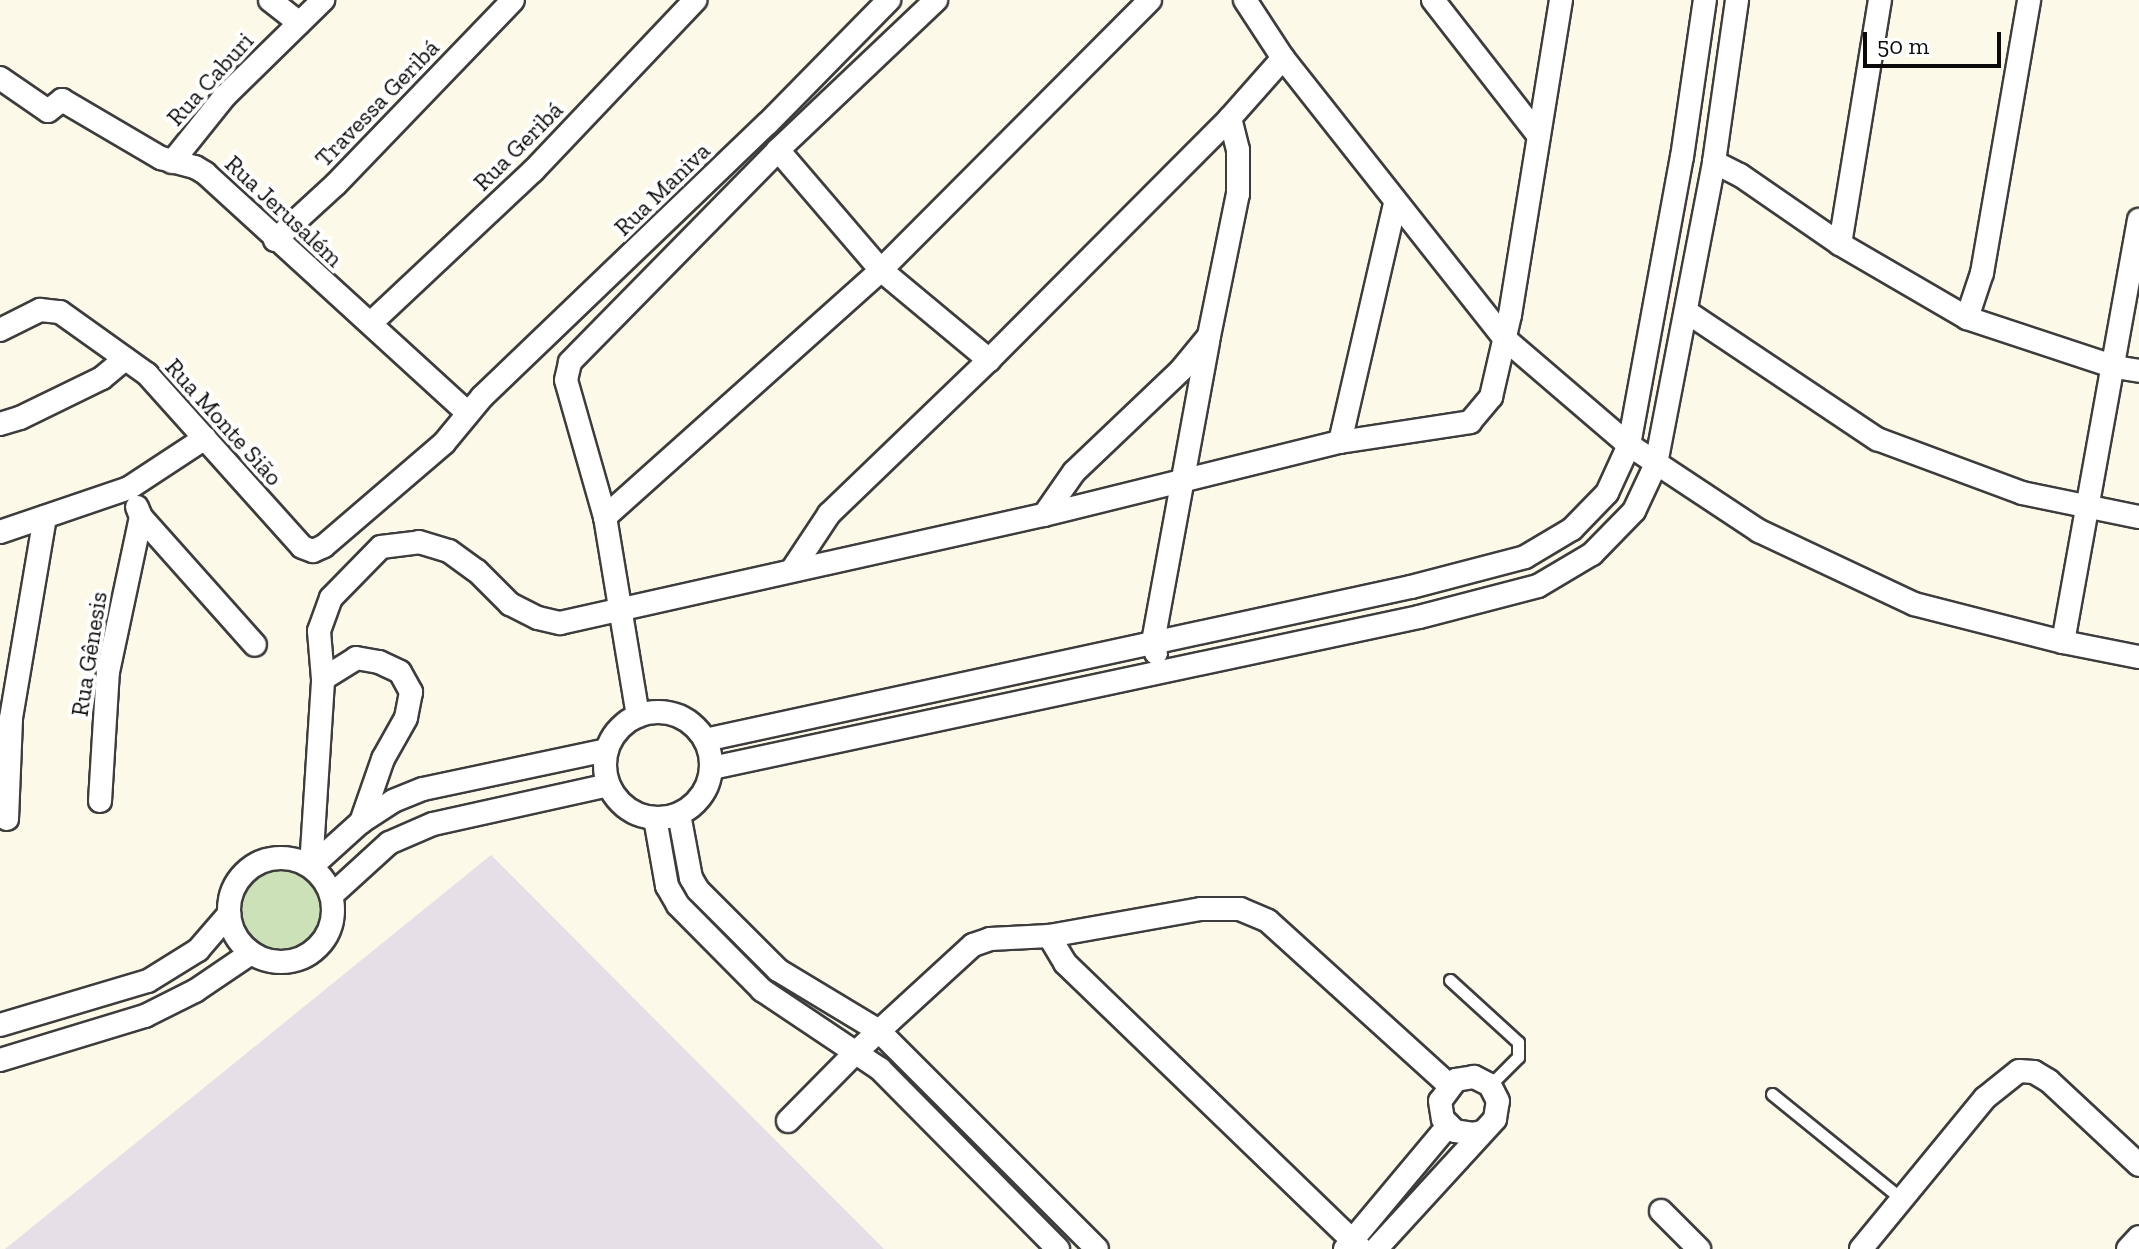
<!DOCTYPE html>
<meta charset="utf-8">
<style>
body{margin:0}
#map{position:relative;width:2139px;height:1249px;overflow:hidden;background:#fcf9e9;font-family:"Zilla Slab",serif}
div>[style]{position:absolute}
[style*='--x']{left:calc(var(--x)*1px);top:calc(var(--y)*1px);width:calc(var(--w)*1px);rotate:calc(var(--a)*1deg)}
.industrial>*{inset:0;background:#e7dfe8}
.green>*{inset:0;background:#cde1b8}
.round{border-radius:50%}
.roads{filter:drop-shadow(2px 0 #3d3d3d) drop-shadow(-2px 0 #3d3d3d) drop-shadow(0 2px #3d3d3d) drop-shadow(0 -2px #3d3d3d)}
.service>*{height:11px;margin:-5.5px;padding:0 5.5px;transform-origin:5.5px;border-radius:5.5px;background:#fff}
.minor>*{height:22px;margin:-11px;padding:0 11px;transform-origin:11px;border-radius:11px;background:#fff}
.minor>.ring{margin:-11px;padding:0;box-sizing:content-box;background:none;border:22px solid #fff;border-radius:50%}
span{translate:-50% -50%;white-space:nowrap;text-align:center;line-height:1.15;-webkit-text-stroke:8px #fff;paint-order:stroke}
.street-label{font-size:24px;color:#0a0a0a}
.scale{position:absolute;left:1863px;top:32px;width:138px;height:36px;box-sizing:border-box;border:4px solid #0a0a0a;border-top:0;padding-left:10px;font-size:24px;line-height:28px;white-space:nowrap;color:#0a0a0a;-webkit-text-stroke:6px #fff;paint-order:stroke}
</style>
<div id="map">
<div class="industrial">
<i style="clip-path:polygon(491px 855px,884px 1249px,5px 1249px)"></i>
</div>
<div class="green">
<i class="round" style="left:237px;top:866px;width:88px;height:88px"></i>
</div>
<div class="roads">
<div class="service">
<i style="--x:1450;--y:980;--w:92;--a:42.4"></i>
<i style="--x:1518;--y:1042;--w:15;--a:90"></i>
<i style="--x:1518;--y:1057;--w:40;--a:135"></i>
<i style="--x:1772;--y:1094;--w:169;--a:39"></i>
</div>
<div class="minor">
<i style="--x:270;--y:0;--w:37;--a:38"></i>
<i style="--x:1245;--y:0;--w:69;--a:56.8"></i>
<i style="--x:1283;--y:58;--w:357;--a:51.7"></i>
<i style="--x:1504;--y:338;--w:165;--a:40.6"></i>
<i style="--x:1629;--y:445;--w:156;--a:33.5"></i>
<i style="--x:1759;--y:531;--w:171;--a:25.2"></i>
<i style="--x:1914;--y:604;--w:154;--a:14.3"></i>
<i style="--x:2063;--y:642;--w:77;--a:11.2"></i>
<i style="--x:1433;--y:0;--w:172;--a:52.1"></i>
<i style="--x:0;--y:78;--w:58;--a:34.5"></i>
<i style="--x:48;--y:111;--w:18;--a:-38"></i>
<i style="--x:62;--y:100;--w:115;--a:30.4"></i>
<i style="--x:161;--y:158;--w:35;--a:15"></i>
<i style="--x:195;--y:167;--w:12;--a:31"></i>
<i style="--x:205;--y:173;--w:356;--a:42.4"></i>
<i style="--x:778;--y:150;--w:158;--a:49.4"></i>
<i style="--x:881;--y:270;--w:141;--a:39.8"></i>
<i style="--x:172;--y:162;--w:83;--a:-51.3"></i>
<i style="--x:224;--y:97;--w:139;--a:-44.4"></i>
<i style="--x:1714;--y:162;--w:29;--a:27"></i>
<i style="--x:1740;--y:175;--w:121;--a:34.6"></i>
<i style="--x:1840;--y:244;--w:147;--a:30.2"></i>
<i style="--x:1967;--y:318;--w:156;--a:18.3"></i>
<i style="--x:2115;--y:367;--w:24;--a:9"></i>
<i style="--x:275;--y:240;--w:83;--a:-42.6"></i>
<i style="--x:336;--y:184;--w:255;--a:-46.1"></i>
<i style="--x:1840;--y:244;--w:247;--a:-80.7"></i>
<i style="--x:1687;--y:312;--w:229;--a:33.8"></i>
<i style="--x:1877;--y:439;--w:155;--a:20.4"></i>
<i style="--x:2022;--y:493;--w:119;--a:11.6"></i>
<i style="--x:1967;--y:318;--w:47;--a:-71.6"></i>
<i style="--x:1982;--y:273;--w:277;--a:-80.2"></i>
<i style="--x:371;--y:323;--w:222;--a:-43.2"></i>
<i style="--x:533;--y:171;--w:236;--a:-46.5"></i>
<i style="--x:0;--y:330;--w:45;--a:-26.6"></i>
<i style="--x:40;--y:310;--w:20;--a:6"></i>
<i style="--x:60;--y:312;--w:107;--a:35.5"></i>
<i style="--x:147;--y:374;--w:232;--a:48.1"></i>
<i style="--x:302;--y:547;--w:12;--a:20"></i>
<i style="--x:313;--y:551;--w:12;--a:-24"></i>
<i style="--x:324;--y:546;--w:158;--a:-40.6"></i>
<i style="--x:444;--y:443;--w:60;--a:-50.4"></i>
<i style="--x:482;--y:397;--w:396;--a:-43.8"></i>
<i style="--x:768;--y:123;--w:173;--a:-45.5"></i>
<i style="--x:0;--y:424;--w:21;--a:-17"></i>
<i style="--x:20;--y:418;--w:91;--a:-26"></i>
<i style="--x:102;--y:378;--w:30;--a:-40"></i>
<i style="--x:1340;--y:442;--w:245;--a:-77"></i>
<i style="--x:137;--y:507;--w:11;--a:68"></i>
<i style="--x:141;--y:517;--w:171;--a:48.3"></i>
<i style="--x:1044;--y:515;--w:305;--a:-13.9"></i>
<i style="--x:1340;--y:442;--w:132;--a:-8.7"></i>
<i style="--x:1470;--y:422;--w:33;--a:-50"></i>
<i style="--x:1491;--y:397;--w:84;--a:-77"></i>
<i style="--x:1510;--y:315;--w:319;--a:-80.8"></i>
<i style="--x:605;--y:517;--w:370;--a:-41.8"></i>
<i style="--x:881;--y:270;--w:381;--a:-45.1"></i>
<i style="--x:0;--y:532;--w:136;--a:-18.8"></i>
<i style="--x:129;--y:488;--w:91;--a:-33.3"></i>
<i style="--x:792;--y:570;--w:67;--a:-56.5"></i>
<i style="--x:829;--y:514;--w:222;--a:-43.9"></i>
<i style="--x:989;--y:360;--w:342;--a:-45.1"></i>
<i style="--x:1230;--y:118;--w:80;--a:-48.5"></i>
<i style="--x:2063;--y:642;--w:429;--a:-79.8"></i>
<i style="--x:1156;--y:653;--w:11;--a:-105"></i>
<i style="--x:1153;--y:642;--w:306;--a:-79.6"></i>
<i style="--x:323;--y:679;--w:39;--a:-32"></i>
<i style="--x:356;--y:658;--w:23;--a:10"></i>
<i style="--x:379;--y:662;--w:23;--a:25"></i>
<i style="--x:400;--y:672;--w:23;--a:61"></i>
<i style="--x:411;--y:692;--w:26;--a:101"></i>
<i style="--x:406;--y:718;--w:47;--a:119.3"></i>
<i style="--x:383;--y:759;--w:67;--a:109.2"></i>
<i class="ring" style="left:605px;top:712px;width:84px;height:84px"></i>
<i style="--x:638;--y:716;--w:202;--a:-99.4"></i>
<i style="--x:605;--y:517;--w:142;--a:-105.9"></i>
<i style="--x:566;--y:380;--w:18;--a:-77"></i>
<i style="--x:570;--y:362;--w:297;--a:-45.5"></i>
<i style="--x:778;--y:150;--w:218;--a:-43.5"></i>
<i style="--x:705;--y:740;--w:722;--a:-12.23"></i>
<i style="--x:1411;--y:587;--w:118;--a:-14.7"></i>
<i style="--x:1525;--y:557;--w:55;--a:-30.8"></i>
<i style="--x:1572;--y:529;--w:50;--a:-45.8"></i>
<i style="--x:1607;--y:493;--w:53;--a:-65.4"></i>
<i style="--x:1629;--y:445;--w:293;--a:-79.6"></i>
<i style="--x:1682;--y:157;--w:159;--a:-81.7"></i>
<i style="--x:712;--y:768;--w:723;--a:-12.06"></i>
<i style="--x:1419;--y:617;--w:123;--a:-14.6"></i>
<i style="--x:1538;--y:586;--w:63;--a:-30.7"></i>
<i style="--x:1592;--y:554;--w:60;--a:-45.7"></i>
<i style="--x:1634;--y:511;--w:52;--a:-64.9"></i>
<i style="--x:1656;--y:464;--w:308;--a:-79.1"></i>
<i style="--x:1714;--y:162;--w:164;--a:-81.9"></i>
<i style="--x:100;--y:801;--w:129;--a:-86.5"></i>
<i style="--x:108;--y:672;--w:158;--a:-78"></i>
<i style="--x:679;--y:814;--w:65;--a:79.4"></i>
<i style="--x:691;--y:878;--w:14;--a:60"></i>
<i style="--x:698;--y:890;--w:113;--a:45"></i>
<i style="--x:778;--y:970;--w:118;--a:31.1"></i>
<i style="--x:879;--y:1031;--w:308;--a:45"></i>
<i style="--x:655;--y:818;--w:69;--a:80"></i>
<i style="--x:667;--y:886;--w:22;--a:60"></i>
<i style="--x:678;--y:905;--w:120;--a:45.3"></i>
<i style="--x:762;--y:990;--w:142;--a:33.8"></i>
<i style="--x:880;--y:1069;--w:253;--a:45.3"></i>
<i style="--x:7;--y:819;--w:101;--a:-87.7"></i>
<i style="--x:11;--y:718;--w:204;--a:-80.4"></i>
<i class="ring" style="left:229px;top:858px;width:82px;height:82px"></i>
<i style="--x:311;--y:867;--w:188;--a:-86.3"></i>
<i style="--x:323;--y:679;--w:48;--a:-94.8"></i>
<i style="--x:319;--y:631;--w:35;--a:-70"></i>
<i style="--x:331;--y:598;--w:71;--a:-45.6"></i>
<i style="--x:381;--y:547;--w:38;--a:-7"></i>
<i style="--x:419;--y:542;--w:31;--a:17"></i>
<i style="--x:449;--y:551;--w:34;--a:36"></i>
<i style="--x:477;--y:571;--w:47;--a:45"></i>
<i style="--x:510;--y:604;--w:31;--a:27"></i>
<i style="--x:538;--y:618;--w:23;--a:13"></i>
<i style="--x:560;--y:623;--w:496;--a:-12.6"></i>
<i style="--x:1044;--y:515;--w:52;--a:-55.1"></i>
<i style="--x:1074;--y:472;--w:148;--a:-43.6"></i>
<i style="--x:1181;--y:370;--w:44;--a:-50.5"></i>
<i style="--x:1209;--y:336;--w:145;--a:-78.5"></i>
<i style="--x:1238;--y:194;--w:44;--a:-90"></i>
<i style="--x:1238;--y:150;--w:33;--a:-104"></i>
<i style="--x:311;--y:867;--w:67;--a:-42"></i>
<i style="--x:361;--y:822;--w:38;--a:-33"></i>
<i style="--x:393;--y:801;--w:32;--a:-22"></i>
<i style="--x:423;--y:789;--w:188;--a:-12"></i>
<i style="--x:332;--y:895;--w:77;--a:-42.4"></i>
<i style="--x:389;--y:843;--w:48;--a:-23.4"></i>
<i style="--x:433;--y:824;--w:180;--a:-12.5"></i>
<i style="--x:1049;--y:936;--w:31;--a:59"></i>
<i style="--x:1065;--y:963;--w:412;--a:44"></i>
<i style="--x:0;--y:1025;--w:154;--a:-16.6"></i>
<i style="--x:148;--y:981;--w:59;--a:-31.8"></i>
<i style="--x:198;--y:950;--w:48;--a:-49.3"></i>
<i style="--x:0;--y:1060;--w:152;--a:-16.9"></i>
<i style="--x:145;--y:1016;--w:56;--a:-26.6"></i>
<i style="--x:195;--y:991;--w:68;--a:-34.2"></i>
<i style="--x:788;--y:1121;--w:95;--a:-45.4"></i>
<i style="--x:855;--y:1053;--w:160;--a:-42.5"></i>
<i style="--x:973;--y:945;--w:18;--a:-19"></i>
<i style="--x:990;--y:939;--w:59;--a:-2.9"></i>
<i style="--x:1049;--y:936;--w:154;--a:-10.1"></i>
<i style="--x:1201;--y:909;--w:39;--a:0"></i>
<i style="--x:1240;--y:909;--w:30;--a:23"></i>
<i style="--x:1268;--y:921;--w:244;--a:42.2"></i>
<i style="--x:1661;--y:1211;--w:54;--a:45"></i>
<i style="--x:1345;--y:1249;--w:160;--a:-50.1"></i>
<i style="--x:1376;--y:1249;--w:176;--a:-47.5"></i>
<i style="--x:1495;--y:1119;--w:18;--a:-81"></i>
<i style="--x:1498;--y:1101;--w:18;--a:-117"></i>
<i style="--x:1490;--y:1085;--w:18;--a:-153"></i>
<i style="--x:1474;--y:1077;--w:18;--a:171"></i>
<i style="--x:1456;--y:1080;--w:26;--a:127"></i>
<i style="--x:1440;--y:1101;--w:18;--a:81"></i>
<i style="--x:1443;--y:1119;--w:17;--a:45"></i>
<i style="--x:1455;--y:1131;--w:18;--a:9"></i>
<i style="--x:1473;--y:1134;--w:9;--a:-13"></i>
<i style="--x:1861;--y:1249;--w:195;--a:-50.6"></i>
<i style="--x:1985;--y:1098;--w:43;--a:-38.5"></i>
<i style="--x:2019;--y:1071;--w:15;--a:4"></i>
<i style="--x:2034;--y:1072;--w:17;--a:31"></i>
<i style="--x:2049;--y:1081;--w:123;--a:43"></i>
<i style="--x:2128;--y:1249;--w:16;--a:-47"></i>
</div>
</div>
<div class="street-label">
<span style="left:210px;top:79px;rotate:-48deg">Rua Caburi</span>
<span style="left:377px;top:103px;rotate:-46deg">Travessa Geribá</span>
<span style="left:518px;top:146px;rotate:-45deg">Rua Geribá</span>
<span style="left:662px;top:189px;rotate:-44deg">Rua Maniva</span>
<span style="left:284px;top:211px;rotate:43deg">Rua Jerusalém</span>
<span style="left:224px;top:422px;rotate:48deg">Rua Monte Sião</span>
<span style="left:89px;top:654px;rotate:-81deg">Rua Gênesis</span>
</div>
<div class="scale">50 m</div>
</div>
